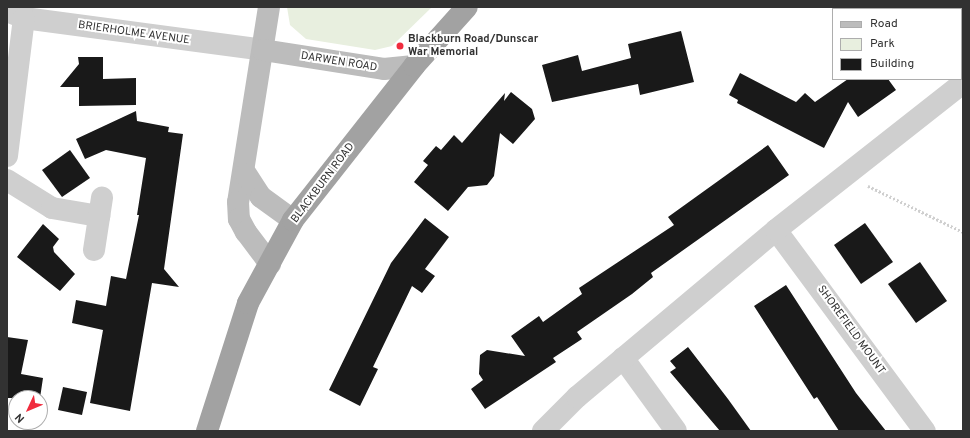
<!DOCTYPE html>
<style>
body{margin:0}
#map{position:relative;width:970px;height:438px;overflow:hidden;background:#fff;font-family:Overpass,sans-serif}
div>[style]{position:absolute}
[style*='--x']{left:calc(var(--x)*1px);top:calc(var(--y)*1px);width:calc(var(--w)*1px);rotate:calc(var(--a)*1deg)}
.green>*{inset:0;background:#e8efdf}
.building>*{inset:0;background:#191919}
.path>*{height:2.5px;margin-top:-1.25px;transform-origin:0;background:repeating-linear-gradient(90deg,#cfcfcf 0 2px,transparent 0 4px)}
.minor>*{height:22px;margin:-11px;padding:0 11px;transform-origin:11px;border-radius:11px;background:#cfcfcf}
.secondary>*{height:22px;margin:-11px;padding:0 11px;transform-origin:11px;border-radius:11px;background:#bcbcbc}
.trunk>*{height:22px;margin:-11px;padding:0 11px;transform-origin:11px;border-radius:11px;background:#a2a2a2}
.dots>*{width:11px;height:11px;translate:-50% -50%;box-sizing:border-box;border:2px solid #fff;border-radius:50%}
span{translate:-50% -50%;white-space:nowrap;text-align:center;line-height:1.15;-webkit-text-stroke:4px #fff;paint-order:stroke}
.street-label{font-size:11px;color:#323232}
.poi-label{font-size:11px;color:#323232;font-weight:700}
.left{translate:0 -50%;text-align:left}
.frame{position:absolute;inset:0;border:8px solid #323232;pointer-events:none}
.legend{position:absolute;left:832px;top:8px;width:130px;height:72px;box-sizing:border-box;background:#fff;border:1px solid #adadad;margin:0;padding:5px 7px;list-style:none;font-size:12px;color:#323232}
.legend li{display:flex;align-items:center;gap:8px;height:20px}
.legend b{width:20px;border:1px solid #adadad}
.north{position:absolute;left:8px;top:390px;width:40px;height:40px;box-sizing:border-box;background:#fff;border:1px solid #adadad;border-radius:50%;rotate:226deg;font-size:11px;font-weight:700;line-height:16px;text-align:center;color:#323232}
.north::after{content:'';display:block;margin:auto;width:14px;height:18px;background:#f02c3e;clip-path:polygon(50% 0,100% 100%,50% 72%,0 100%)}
</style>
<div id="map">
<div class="green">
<i style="clip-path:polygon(287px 7px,432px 7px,392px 46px,375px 50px,306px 39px,290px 25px)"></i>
</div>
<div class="building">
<i style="clip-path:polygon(681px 31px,694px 82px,640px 95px,638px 84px,552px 102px,542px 65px,578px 55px,582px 71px,631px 58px,628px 44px)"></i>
<i style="clip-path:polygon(78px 57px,103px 57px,103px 79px,136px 78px,136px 105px,79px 106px,79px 87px,60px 87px,79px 64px)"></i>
<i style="clip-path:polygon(740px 73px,796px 102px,805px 93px,815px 102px,848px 79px,888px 79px,896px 90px,858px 117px,848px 102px,824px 148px,737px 103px,738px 100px,729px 95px)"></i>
<i style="clip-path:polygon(511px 92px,532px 109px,535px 119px,513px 144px,500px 133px,494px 176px,487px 185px,468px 187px,448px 211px,414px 182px,428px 165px,423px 161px,436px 146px,441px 150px,454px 135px,462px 143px,505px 93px,504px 101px)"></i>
<i style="clip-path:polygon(136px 111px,137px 121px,169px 127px,168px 132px,183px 134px,164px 269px,179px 287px,152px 283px,130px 411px,90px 403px,103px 330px,72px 323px,76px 300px,106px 306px,111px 276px,126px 279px,139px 215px,137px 215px,146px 158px,106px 150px,85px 159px,76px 139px)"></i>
<i style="clip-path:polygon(768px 145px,789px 175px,651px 273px,653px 277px,632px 294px,577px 332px,582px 339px,553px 358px,556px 362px,485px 409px,471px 389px,483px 380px,479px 374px,480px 355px,487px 350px,525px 356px,511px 336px,539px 316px,543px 322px,582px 294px,579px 288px,674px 225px,668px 217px)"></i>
<i style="clip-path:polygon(70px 150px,90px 178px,62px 197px,42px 170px)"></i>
<i style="clip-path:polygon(425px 218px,449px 237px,425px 269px,435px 276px,422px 293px,412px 286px,373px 367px,378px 369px,360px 406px,329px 390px,391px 263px)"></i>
<i style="clip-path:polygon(865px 223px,893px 262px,861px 284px,834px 245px)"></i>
<i style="clip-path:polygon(43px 224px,59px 239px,53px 247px,54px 252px,75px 274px,60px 291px,17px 257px)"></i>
<i style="clip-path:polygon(920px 262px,947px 301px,916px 323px,888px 284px)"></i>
<i style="clip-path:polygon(786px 285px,856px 393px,886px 431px,839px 431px,817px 397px,814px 399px,754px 306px)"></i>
<i style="clip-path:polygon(7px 337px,28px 340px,21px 374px,43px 378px,40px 398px,7px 398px)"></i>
<i style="clip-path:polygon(688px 347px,728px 399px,751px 431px,720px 431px,670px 372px,676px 368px,670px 361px)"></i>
<i style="clip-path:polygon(63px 387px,87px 392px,82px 415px,58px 410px)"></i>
</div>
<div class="path">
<i style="--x:868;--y:186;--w:106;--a:25.8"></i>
</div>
<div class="minor">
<i style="--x:7;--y:11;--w:18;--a:22"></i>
<i style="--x:24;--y:18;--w:241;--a:7.6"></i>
<i style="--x:7;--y:156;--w:139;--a:-83"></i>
<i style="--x:7;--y:180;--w:53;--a:31.9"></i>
<i style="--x:52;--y:208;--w:48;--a:9.7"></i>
<i style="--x:776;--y:230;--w:250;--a:53.5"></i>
<i style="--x:94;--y:250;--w:53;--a:-81.3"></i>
<i style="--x:623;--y:358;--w:90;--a:54"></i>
<i style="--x:543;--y:431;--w:48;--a:-45"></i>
<i style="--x:577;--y:397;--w:260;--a:-40"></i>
<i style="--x:776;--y:230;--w:238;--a:-38.2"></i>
</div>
<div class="secondary">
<i style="--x:269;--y:7;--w:197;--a:99"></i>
<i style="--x:238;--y:202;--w:17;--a:87"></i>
<i style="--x:239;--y:219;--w:15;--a:62"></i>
<i style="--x:246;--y:232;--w:40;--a:53"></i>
<i style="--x:263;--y:50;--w:122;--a:8.9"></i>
<i style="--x:384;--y:69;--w:30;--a:-6"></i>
<i style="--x:246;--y:174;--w:27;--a:57"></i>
<i style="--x:261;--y:197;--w:39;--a:36"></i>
</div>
<div class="trunk">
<i style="--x:207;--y:431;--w:134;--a:-72.2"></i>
<i style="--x:248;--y:303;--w:94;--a:-61.5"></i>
<i style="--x:293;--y:220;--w:196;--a:-51.8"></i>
<i style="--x:414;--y:66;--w:79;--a:-48.1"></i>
</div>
<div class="dots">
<i style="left:400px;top:46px;background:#f02c3e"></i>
</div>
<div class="street-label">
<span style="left:134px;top:33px;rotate:8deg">BRIERHOLME AVENUE</span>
<span style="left:339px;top:62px;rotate:9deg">DARWEN ROAD</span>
<span style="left:323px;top:183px;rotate:-53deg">BLACKBURN ROAD</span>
<span style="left:851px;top:330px;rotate:54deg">SHOREFIELD MOUNT</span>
</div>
<div class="poi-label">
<span class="left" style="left:408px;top:46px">Blackburn Road/Dunscar<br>War Memorial</span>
</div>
<div class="frame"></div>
<ul class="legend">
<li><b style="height:5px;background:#bcbcbc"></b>Road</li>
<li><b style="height:11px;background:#e8efdf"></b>Park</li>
<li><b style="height:11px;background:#191919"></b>Building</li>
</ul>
<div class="north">N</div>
</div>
